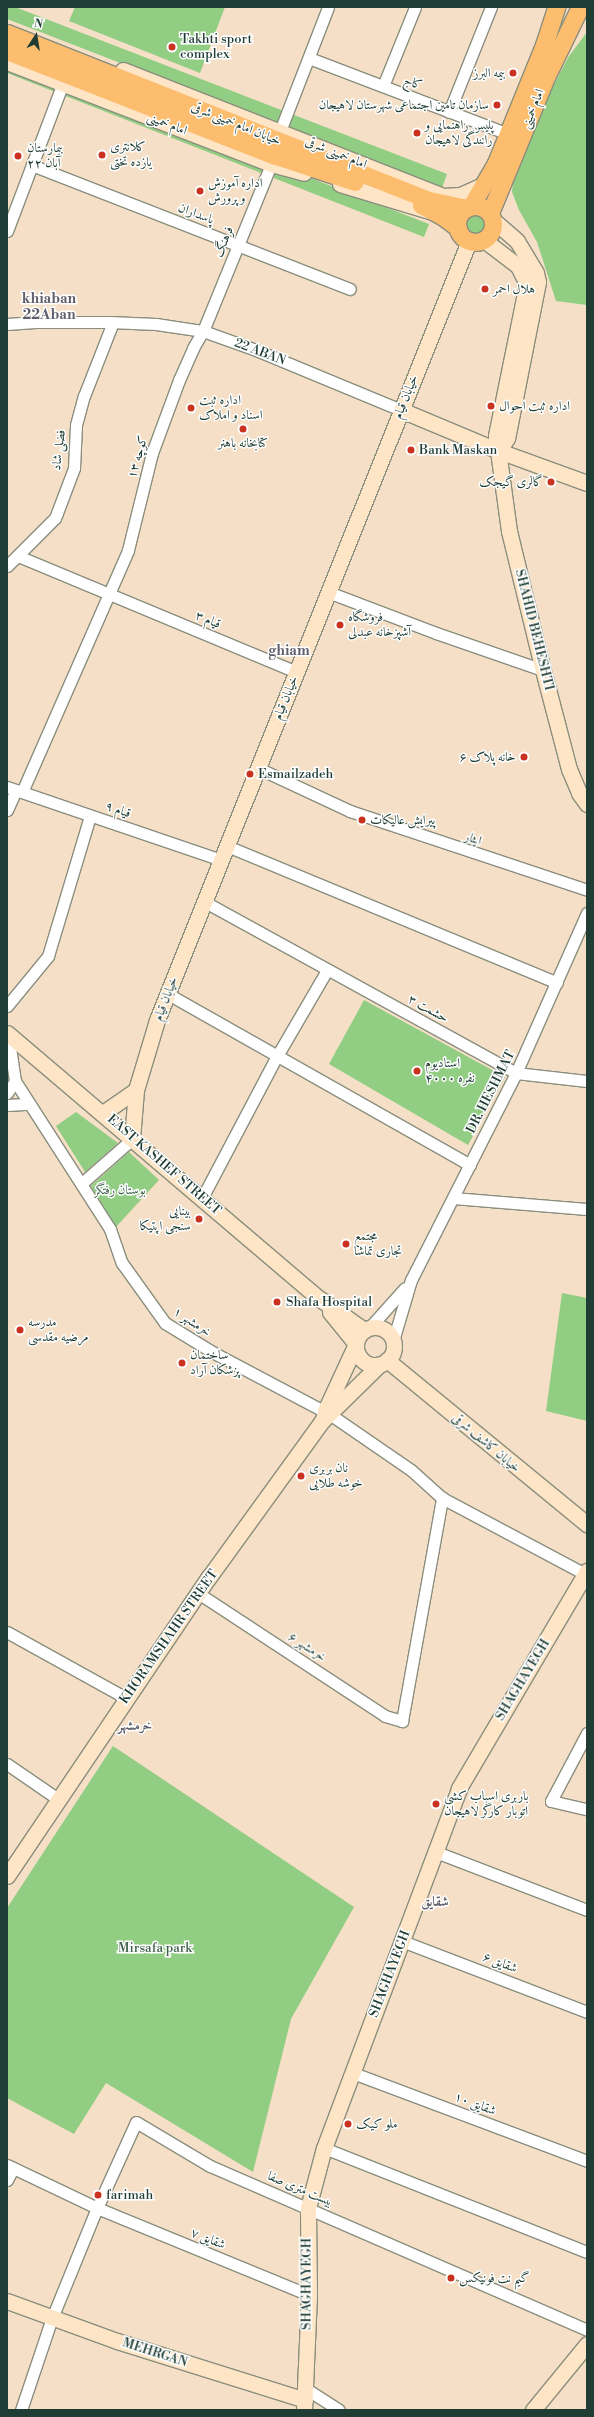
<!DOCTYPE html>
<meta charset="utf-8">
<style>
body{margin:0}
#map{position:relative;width:594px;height:2417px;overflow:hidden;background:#f5e0c7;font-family:"Libre Bodoni",Amiri,serif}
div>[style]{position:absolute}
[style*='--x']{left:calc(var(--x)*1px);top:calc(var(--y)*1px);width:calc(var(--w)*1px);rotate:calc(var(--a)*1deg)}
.green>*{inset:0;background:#91cd82}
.round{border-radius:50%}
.roads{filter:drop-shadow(1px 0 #8a8e7e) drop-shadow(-1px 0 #8a8e7e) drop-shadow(0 1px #8a8e7e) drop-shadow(0 -1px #8a8e7e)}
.street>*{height:11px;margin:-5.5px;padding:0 5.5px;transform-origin:5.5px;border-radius:5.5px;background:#fff}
.secondary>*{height:15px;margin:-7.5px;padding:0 7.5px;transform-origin:7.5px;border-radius:7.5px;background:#fee5c5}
.secondary>.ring{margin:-7.5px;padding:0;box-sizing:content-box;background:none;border:15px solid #fee5c5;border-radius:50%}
.primary>*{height:17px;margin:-8.5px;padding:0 8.5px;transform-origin:8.5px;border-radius:8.5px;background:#fcbd6f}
.primary>.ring{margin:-8.5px;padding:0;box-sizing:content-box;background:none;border:17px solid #fcbd6f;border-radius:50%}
.dots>*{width:11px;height:11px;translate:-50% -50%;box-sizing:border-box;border:2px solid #fff;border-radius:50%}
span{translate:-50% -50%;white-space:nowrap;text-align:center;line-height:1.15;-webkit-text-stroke:3px #fff;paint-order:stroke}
.poi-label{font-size:13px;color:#1f3d34}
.left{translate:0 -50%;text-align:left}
.right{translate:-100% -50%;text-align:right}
.street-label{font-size:13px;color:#1f3d34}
.park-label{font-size:13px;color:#3c6148}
.neighbourhood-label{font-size:14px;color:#5e5e6c;font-weight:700}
.frame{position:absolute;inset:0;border:8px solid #1f3d34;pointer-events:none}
.north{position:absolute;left:16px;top:16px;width:40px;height:40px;-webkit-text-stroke:3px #fff;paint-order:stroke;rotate:12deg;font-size:11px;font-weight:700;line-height:16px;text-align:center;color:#1f3d34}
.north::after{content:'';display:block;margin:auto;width:14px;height:18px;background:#1f3d34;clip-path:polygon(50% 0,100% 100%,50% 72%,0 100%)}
</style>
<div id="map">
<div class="green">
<i style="clip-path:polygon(7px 7px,15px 7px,447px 174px,442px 188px,7px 19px)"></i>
<i style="clip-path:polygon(75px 7px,225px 7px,200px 73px,69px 21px)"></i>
<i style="clip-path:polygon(587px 32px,587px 305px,556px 301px,537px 242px,519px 210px,512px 192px,514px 173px,540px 111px,569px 56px)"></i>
<i style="clip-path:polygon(7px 60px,429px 224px,424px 237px,7px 73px)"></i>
<i class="round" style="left:465px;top:214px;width:22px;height:22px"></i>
<i style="clip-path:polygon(364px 1000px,505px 1077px,468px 1145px,329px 1064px)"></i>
<i style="clip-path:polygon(76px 1112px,118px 1143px,85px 1172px,56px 1126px)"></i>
<i style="clip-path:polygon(129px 1152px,159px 1180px,116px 1227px,91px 1186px)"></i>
<i style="clip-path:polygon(562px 1293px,587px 1298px,587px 1421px,546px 1411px)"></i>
<i style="clip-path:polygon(113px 1746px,354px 1907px,291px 2019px,253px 2172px,106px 2083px,74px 2134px,7px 2098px,7px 1908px)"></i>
</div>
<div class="roads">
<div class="street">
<i style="--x:309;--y:58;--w:213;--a:20.9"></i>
<i style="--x:383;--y:86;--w:85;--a:-67.9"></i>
<i style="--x:449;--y:112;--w:113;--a:-68.2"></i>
<i style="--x:280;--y:131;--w:133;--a:-68.8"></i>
<i style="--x:32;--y:165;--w:341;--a:21.3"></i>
<i style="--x:7;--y:231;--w:158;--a:-69.3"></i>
<i style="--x:7;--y:324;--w:32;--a:-4"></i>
<i style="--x:39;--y:322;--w:70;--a:0"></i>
<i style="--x:109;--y:322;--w:47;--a:2.4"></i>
<i style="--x:156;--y:324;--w:48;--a:8.5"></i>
<i style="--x:203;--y:331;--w:56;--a:19.7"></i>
<i style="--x:256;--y:350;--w:157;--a:22.5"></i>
<i style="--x:18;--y:556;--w:302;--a:22.6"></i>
<i style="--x:7;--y:566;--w:68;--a:-45"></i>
<i style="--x:55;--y:518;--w:5;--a:-68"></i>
<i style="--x:57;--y:513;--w:48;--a:-69.3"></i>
<i style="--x:74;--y:468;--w:43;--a:-87.3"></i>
<i style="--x:76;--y:425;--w:30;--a:-75"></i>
<i style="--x:84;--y:396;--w:79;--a:-68.6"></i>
<i style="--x:328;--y:592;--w:116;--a:20.8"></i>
<i style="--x:436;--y:633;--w:113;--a:19.1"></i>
<i style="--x:258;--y:768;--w:102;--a:25.1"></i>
<i style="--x:350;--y:811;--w:250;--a:18.4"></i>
<i style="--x:7;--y:787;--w:226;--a:18.8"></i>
<i style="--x:22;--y:792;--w:264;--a:-66.3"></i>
<i style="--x:128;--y:550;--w:100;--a:-76.1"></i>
<i style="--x:152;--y:453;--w:78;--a:-69.7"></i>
<i style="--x:179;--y:380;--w:35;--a:-66"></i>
<i style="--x:193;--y:348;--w:20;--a:-60"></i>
<i style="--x:203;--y:331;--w:180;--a:-67.8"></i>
<i style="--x:7;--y:810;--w:22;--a:-66"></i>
<i style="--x:227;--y:846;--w:357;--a:22.5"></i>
<i style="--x:205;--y:902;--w:355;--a:28.8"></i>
<i style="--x:516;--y:1073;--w:71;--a:6.4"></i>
<i style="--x:168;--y:994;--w:347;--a:29.5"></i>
<i style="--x:7;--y:1006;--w:65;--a:-50.6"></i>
<i style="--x:48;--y:956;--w:146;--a:-73.3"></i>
<i style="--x:8;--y:1034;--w:48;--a:81.5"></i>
<i style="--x:15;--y:1081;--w:176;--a:57.3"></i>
<i style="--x:110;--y:1229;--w:36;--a:71"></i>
<i style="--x:122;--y:1263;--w:74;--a:54.4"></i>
<i style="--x:165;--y:1323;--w:57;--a:31.5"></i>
<i style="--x:214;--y:1353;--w:132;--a:27.9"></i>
<i style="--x:331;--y:1415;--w:97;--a:34.5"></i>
<i style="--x:411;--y:1470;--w:42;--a:42.1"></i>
<i style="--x:442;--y:1498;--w:162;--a:28"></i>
<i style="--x:7;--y:1093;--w:14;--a:-56"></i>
<i style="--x:7;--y:1105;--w:22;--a:-3"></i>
<i style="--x:82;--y:1183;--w:67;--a:-41.3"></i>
<i style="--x:202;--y:1198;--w:161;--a:-62.2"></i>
<i style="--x:277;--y:1056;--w:99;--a:-59.8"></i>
<i style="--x:453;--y:1198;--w:134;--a:4.7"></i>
<i style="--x:370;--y:1327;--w:52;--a:-48.1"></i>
<i style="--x:393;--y:1341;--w:64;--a:-73.6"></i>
<i style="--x:411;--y:1280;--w:232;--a:-63.1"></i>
<i style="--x:516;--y:1073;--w:175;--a:-66.1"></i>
<i style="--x:198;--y:1593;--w:224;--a:33.3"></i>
<i style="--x:385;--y:1716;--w:18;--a:16"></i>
<i style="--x:402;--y:1721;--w:227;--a:-79.8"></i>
<i style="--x:7;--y:1632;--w:136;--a:29"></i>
<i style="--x:587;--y:1733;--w:77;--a:117.9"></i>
<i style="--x:551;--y:1801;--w:37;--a:13"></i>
<i style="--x:7;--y:1764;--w:62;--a:34.5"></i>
<i style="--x:436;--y:1852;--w:162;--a:21"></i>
<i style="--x:402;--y:1941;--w:198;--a:21"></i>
<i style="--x:353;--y:2073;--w:250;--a:20.6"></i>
<i style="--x:324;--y:2148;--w:283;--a:21.6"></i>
<i style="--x:7;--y:2165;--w:100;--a:25.5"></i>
<i style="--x:97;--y:2208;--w:229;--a:22.3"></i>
<i style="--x:7;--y:2180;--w:13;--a:-63"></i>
<i style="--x:305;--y:2388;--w:40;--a:32.9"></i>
<i style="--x:21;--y:2410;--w:97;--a:-71.4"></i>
<i style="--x:52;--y:2318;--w:119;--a:-67.8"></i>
<i style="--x:97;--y:2208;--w:94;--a:-65.6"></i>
<i style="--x:136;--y:2122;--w:86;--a:30.7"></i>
<i style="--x:210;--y:2166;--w:411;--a:23.5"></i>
</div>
<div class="secondary">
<i style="--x:7;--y:62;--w:283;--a:21.1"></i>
<i style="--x:271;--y:164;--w:34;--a:15"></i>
<i style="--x:123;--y:70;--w:344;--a:21.5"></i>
<i style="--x:443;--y:196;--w:17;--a:-3"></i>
<i style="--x:460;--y:195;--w:27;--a:-24"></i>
<i style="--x:340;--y:184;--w:96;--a:16.9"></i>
<i style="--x:493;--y:220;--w:32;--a:41"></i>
<i style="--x:517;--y:241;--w:37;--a:59"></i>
<i style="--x:536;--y:273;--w:9;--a:77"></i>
<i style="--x:538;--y:282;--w:159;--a:101.2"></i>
<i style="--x:507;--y:438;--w:15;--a:122"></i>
<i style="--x:484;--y:240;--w:43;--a:37.4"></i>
<i style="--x:518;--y:266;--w:16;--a:63"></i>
<i style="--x:525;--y:280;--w:13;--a:90"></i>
<i style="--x:525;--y:293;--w:146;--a:101.5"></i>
<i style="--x:496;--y:436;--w:96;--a:82.2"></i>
<i style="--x:509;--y:531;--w:143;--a:76.3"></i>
<i style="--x:543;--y:670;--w:102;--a:75.3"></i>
<i style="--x:569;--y:769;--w:26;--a:67"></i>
<i style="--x:579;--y:793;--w:14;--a:54"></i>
<i style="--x:401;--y:410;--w:106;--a:22.7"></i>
<i style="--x:499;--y:451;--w:94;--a:20"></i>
<i style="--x:7;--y:1033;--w:411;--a:40.4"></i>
<i style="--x:320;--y:1299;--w:54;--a:35.2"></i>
<i style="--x:103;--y:1113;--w:40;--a:-34.9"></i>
<i style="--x:132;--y:1139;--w:49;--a:-85.3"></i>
<i style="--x:136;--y:1090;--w:73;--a:-73.3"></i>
<i style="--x:157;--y:1020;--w:839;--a:-68.17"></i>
<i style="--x:330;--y:1312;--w:41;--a:50.9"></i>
<i class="ring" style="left:356px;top:1327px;width:23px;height:23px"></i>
<i style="--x:387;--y:1360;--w:259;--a:39.4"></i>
<i style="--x:323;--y:1420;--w:9;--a:-77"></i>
<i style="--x:325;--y:1411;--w:72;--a:-65.2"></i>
<i style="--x:7;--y:1876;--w:361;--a:-56"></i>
<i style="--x:209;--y:1577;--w:193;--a:-54.1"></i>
<i style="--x:322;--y:1421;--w:81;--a:-44.5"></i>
<i style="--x:7;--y:2301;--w:117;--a:20"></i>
<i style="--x:117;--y:2341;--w:197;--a:17.4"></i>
<i style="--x:304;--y:2410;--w:115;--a:-87.5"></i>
<i style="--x:309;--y:2295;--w:87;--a:-90.7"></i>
<i style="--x:308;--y:2208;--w:62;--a:-75.1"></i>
<i style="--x:324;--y:2148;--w:384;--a:-69.4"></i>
<i style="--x:459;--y:1788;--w:252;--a:-59.5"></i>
<i style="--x:533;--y:2410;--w:85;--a:-50.7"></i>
</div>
<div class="primary">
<i style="--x:7;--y:33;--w:454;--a:21.6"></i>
<i style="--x:429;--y:200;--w:38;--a:12"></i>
<i style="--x:7;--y:51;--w:286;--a:21.4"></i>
<i style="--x:273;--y:155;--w:86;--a:18.2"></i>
<i style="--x:421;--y:205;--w:24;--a:28"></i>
<i style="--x:442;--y:216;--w:20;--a:37"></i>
<i class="ring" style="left:457px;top:206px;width:19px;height:19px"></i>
<i style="--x:471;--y:206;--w:50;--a:-59.8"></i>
<i style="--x:496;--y:163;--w:127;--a:-67.9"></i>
<i style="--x:544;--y:45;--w:40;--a:-72"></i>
<i style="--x:490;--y:213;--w:147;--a:-67.6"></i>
<i style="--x:546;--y:77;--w:78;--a:-64.1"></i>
</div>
</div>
<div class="dots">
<i style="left:172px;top:47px;background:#c8321e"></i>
<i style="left:513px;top:73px;background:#c8321e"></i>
<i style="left:497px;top:105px;background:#c8321e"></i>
<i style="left:417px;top:133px;background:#c8321e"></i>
<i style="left:102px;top:155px;background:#c8321e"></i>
<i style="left:18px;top:156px;background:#c8321e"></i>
<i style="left:200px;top:191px;background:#c8321e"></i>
<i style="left:485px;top:289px;background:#c8321e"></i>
<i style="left:491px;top:406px;background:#c8321e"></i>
<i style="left:191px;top:408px;background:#c8321e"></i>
<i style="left:243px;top:429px;background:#c8321e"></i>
<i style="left:411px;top:450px;background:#c8321e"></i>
<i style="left:551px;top:482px;background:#c8321e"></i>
<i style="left:340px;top:625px;background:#c8321e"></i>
<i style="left:524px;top:757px;background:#c8321e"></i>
<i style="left:250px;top:774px;background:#c8321e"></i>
<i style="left:362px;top:820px;background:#c8321e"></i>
<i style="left:417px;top:1071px;background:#c8321e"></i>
<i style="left:199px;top:1219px;background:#c8321e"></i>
<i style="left:346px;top:1244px;background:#c8321e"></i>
<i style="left:277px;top:1302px;background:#c8321e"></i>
<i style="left:20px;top:1330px;background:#c8321e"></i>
<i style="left:182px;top:1363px;background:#c8321e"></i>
<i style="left:301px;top:1476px;background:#c8321e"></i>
<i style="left:436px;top:1804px;background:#c8321e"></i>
<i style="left:348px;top:2124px;background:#c8321e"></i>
<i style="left:98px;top:2195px;background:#c8321e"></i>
<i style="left:451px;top:2278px;background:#c8321e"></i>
</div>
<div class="poi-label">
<span class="left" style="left:180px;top:47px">Takhti sport<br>complex</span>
<span class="right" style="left:505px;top:73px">بیمه البرز</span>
<span class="right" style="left:489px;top:105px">سازمان تامین اجتماعی شهرستان لاهیجان</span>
<span class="left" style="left:425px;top:133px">پلیس راهنمایی و<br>رانندگی لاهیجان</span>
<span class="left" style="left:110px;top:155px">کلانتری<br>یازده تختی</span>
<span class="left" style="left:27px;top:156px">بیمارستان<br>۲۲ آبان</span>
<span class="left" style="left:208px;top:191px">اداره آموزش<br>و پرورش</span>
<span class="left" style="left:493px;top:289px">هلال احمر</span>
<span class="left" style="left:199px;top:408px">اداره ثبت<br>اسناد و املاک</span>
<span class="left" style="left:499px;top:406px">اداره ثبت احوال</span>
<span style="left:243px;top:443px">کتابخانه باهنر</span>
<span class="left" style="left:419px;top:450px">Bank Maskan</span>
<span class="right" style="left:543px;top:482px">گالری گیجک</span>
<span class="left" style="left:348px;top:625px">فروشگاه<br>آشپزخانه عبدلی</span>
<span class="right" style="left:516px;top:757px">خانه پلاک ۶</span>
<span class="left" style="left:258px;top:774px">Esmailzadeh</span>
<span class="left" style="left:370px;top:820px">پیرایش عالیکات</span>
<span class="left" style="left:425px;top:1071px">استادیوم<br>۴۰۰۰ نفره</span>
<span class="right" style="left:191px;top:1219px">بینایی<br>سنجی اپتیکا</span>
<span class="left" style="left:354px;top:1244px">مجتمع<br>تجاری تماشا</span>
<span class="left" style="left:286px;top:1302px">Shafa Hospital</span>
<span class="left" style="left:28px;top:1330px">مدرسه<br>مرضیه مقدسی</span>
<span class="left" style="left:190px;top:1363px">ساختمان<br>پزشکان آراد</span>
<span class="left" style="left:309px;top:1476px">نان بربری<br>خوشه طلایی</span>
<span class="left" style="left:444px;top:1804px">باربری اسباب کشی<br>اتوبار کارگر لاهیجان</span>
<span class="left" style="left:356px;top:2124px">ملو کیک</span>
<span class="left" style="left:106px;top:2195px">farimah</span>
<span class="left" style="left:459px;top:2278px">گیم نت فونیکس</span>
</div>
<div class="street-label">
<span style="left:413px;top:83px;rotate:21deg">کاج</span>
<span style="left:533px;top:109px;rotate:-68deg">امام خمینی</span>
<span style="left:167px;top:124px;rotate:21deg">امام خمینی</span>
<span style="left:236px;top:124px;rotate:22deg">خیابان امام خمینی شرقی</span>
<span style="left:336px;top:153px;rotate:22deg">امام خمینی شرقی</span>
<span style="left:196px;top:214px;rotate:21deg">پاسداران</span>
<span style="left:224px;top:242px;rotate:-68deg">فرهنگ</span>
<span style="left:260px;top:352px;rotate:21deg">22 ABAN</span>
<span style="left:406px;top:397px;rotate:-68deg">خیابان قیام</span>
<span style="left:59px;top:450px;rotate:-83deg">فضلی شاد</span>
<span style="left:138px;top:457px;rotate:-74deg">کوچه ۱۳</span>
<span style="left:208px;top:620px;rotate:23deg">قیام ۳</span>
<span style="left:534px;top:630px;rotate:76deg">SHAHID BEHESHTI</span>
<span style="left:286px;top:698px;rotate:-68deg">خیابان قیام</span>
<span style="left:118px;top:810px;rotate:19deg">قیام ۹</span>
<span style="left:473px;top:839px;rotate:18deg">ایثار</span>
<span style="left:166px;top:999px;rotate:-69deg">خیابان قیام</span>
<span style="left:428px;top:1009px;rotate:29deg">حشمت ۳</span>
<span style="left:491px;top:1092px;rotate:-63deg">DR. HESHMAT</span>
<span style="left:164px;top:1165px;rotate:41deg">EAST KASHEF STREET</span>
<span style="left:192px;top:1322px;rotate:34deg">خرمشهر ۱</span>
<span style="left:486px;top:1443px;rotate:40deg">خیابان کاشف شرقی</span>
<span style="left:169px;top:1637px;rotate:-55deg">KHORAMSHAHR STREET</span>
<span style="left:307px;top:1647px;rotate:33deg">خرمشهر ۶</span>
<span style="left:523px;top:1680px;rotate:-59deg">SHAGHAYEGH</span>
<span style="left:500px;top:1963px;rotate:21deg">شقایق ۶</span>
<span style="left:390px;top:1974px;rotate:-69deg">SHAGHAYEGH</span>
<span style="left:475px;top:2104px;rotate:21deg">شقایق ۱۰</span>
<span style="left:300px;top:2189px;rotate:23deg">بیست متری صفا</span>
<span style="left:208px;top:2239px;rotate:22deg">شقایق ۷</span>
<span style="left:307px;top:2284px;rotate:-90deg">SHAGHAYEGH</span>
<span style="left:155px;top:2353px;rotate:18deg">MEHRGAN</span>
</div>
<div class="park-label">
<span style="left:120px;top:1190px">بوستان رفتگر</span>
<span style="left:155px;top:1948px">Mirsafa park</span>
</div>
<div class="neighbourhood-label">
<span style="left:49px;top:307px">khiaban<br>22Aban</span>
<span style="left:289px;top:651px">ghiam</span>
<span style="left:135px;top:1726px">خرمشهر</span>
<span style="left:435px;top:1902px">شقایق</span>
</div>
<div class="frame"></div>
<div class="north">N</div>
</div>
